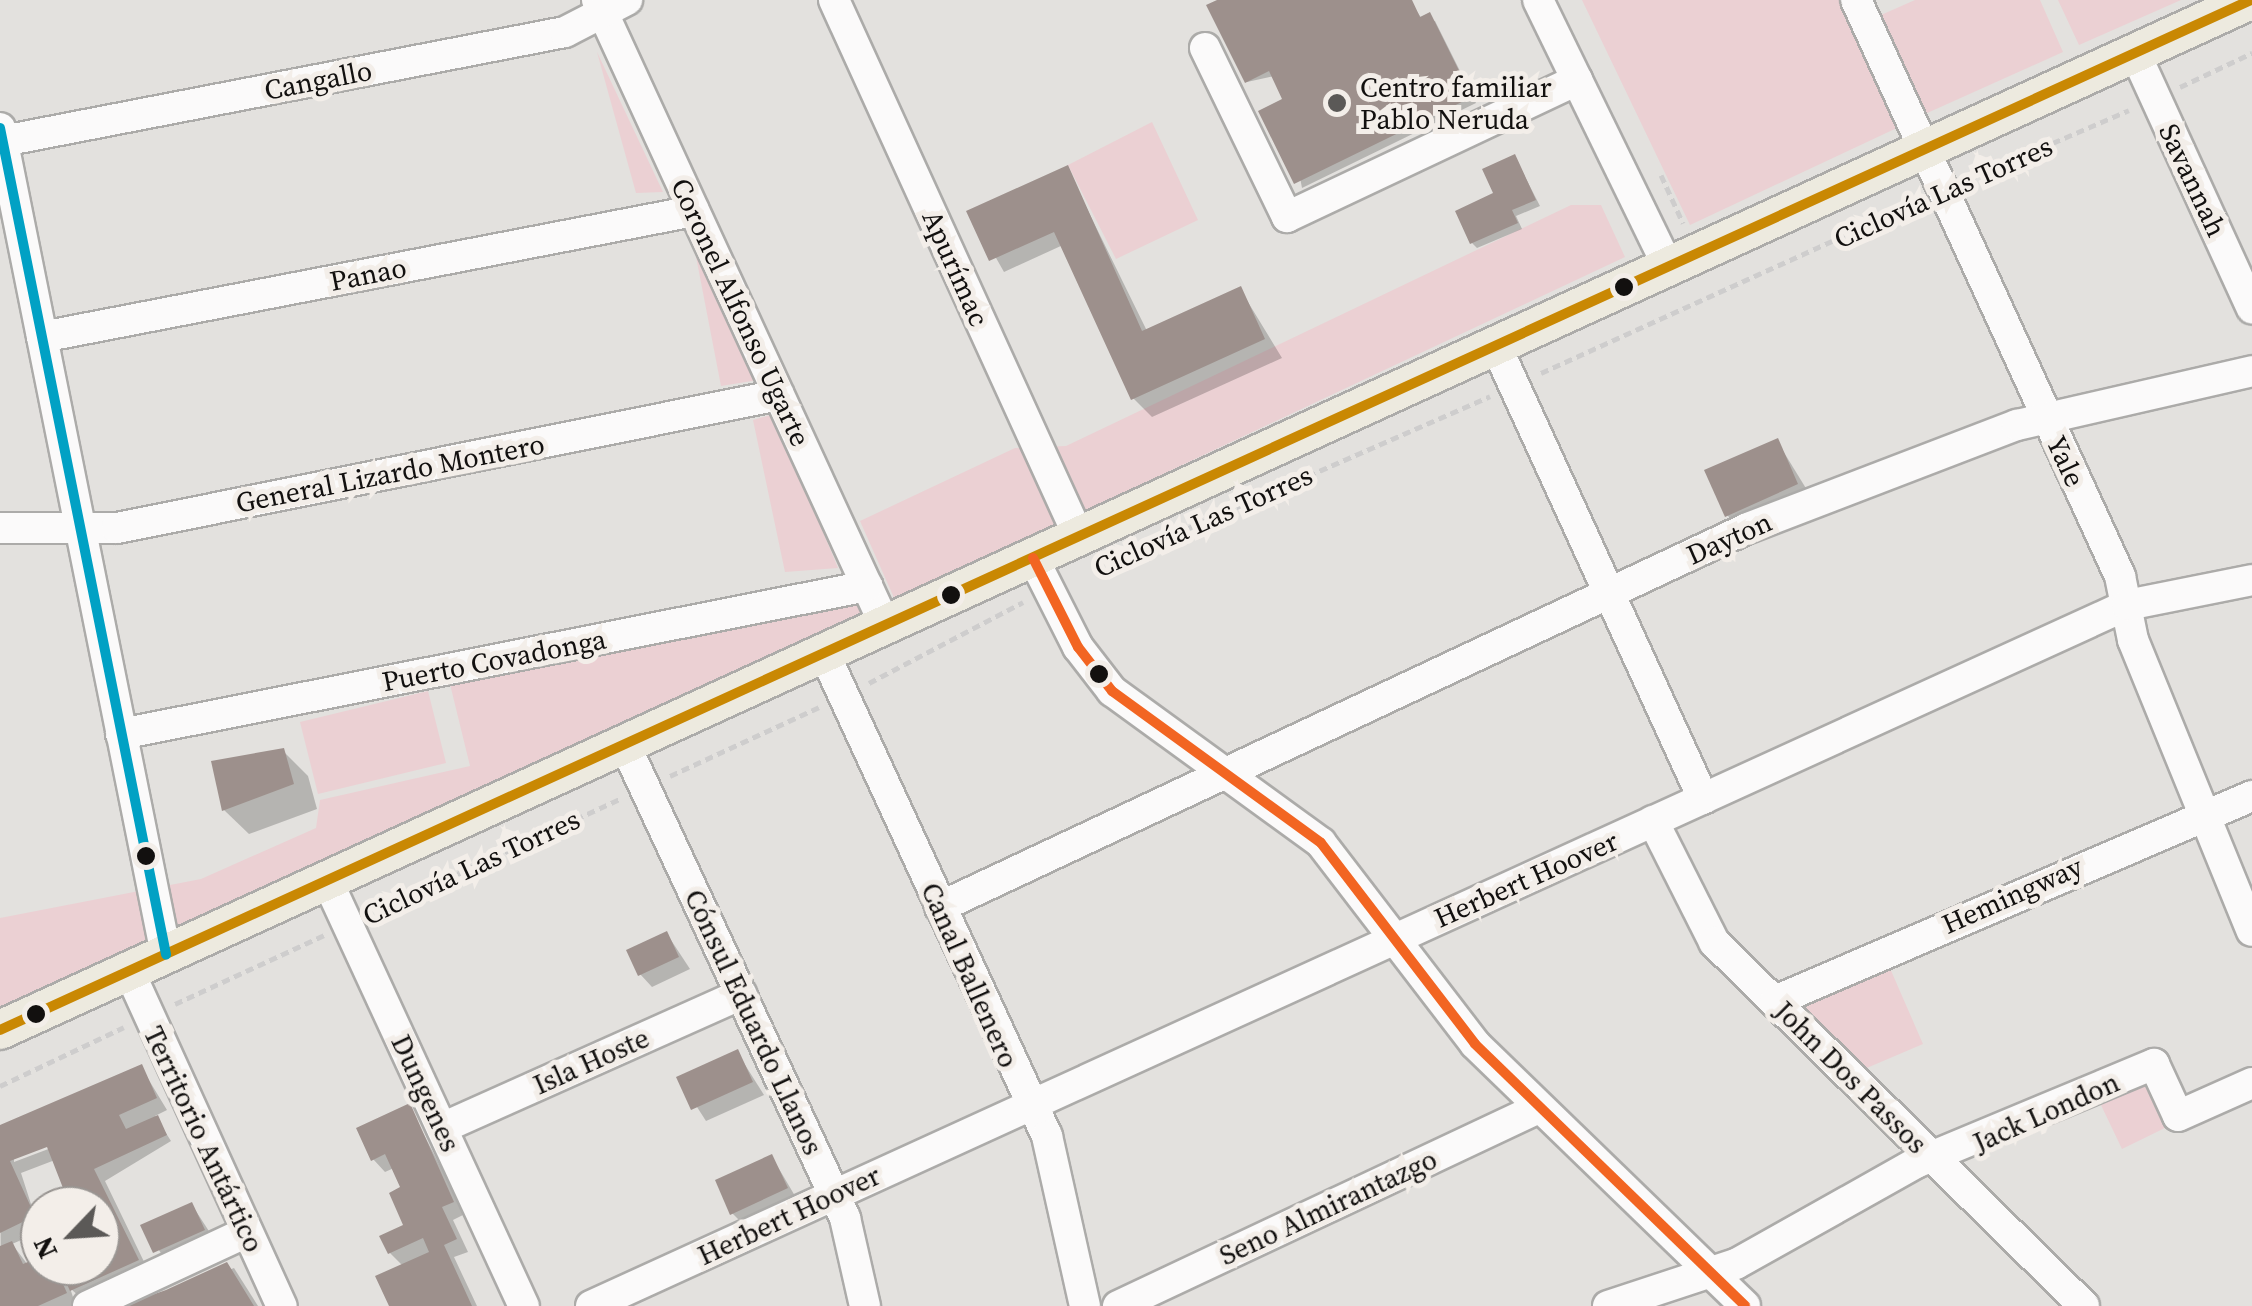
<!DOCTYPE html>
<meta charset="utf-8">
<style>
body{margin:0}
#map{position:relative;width:2252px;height:1306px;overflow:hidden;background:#e3e1de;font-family:"Source Serif 4",serif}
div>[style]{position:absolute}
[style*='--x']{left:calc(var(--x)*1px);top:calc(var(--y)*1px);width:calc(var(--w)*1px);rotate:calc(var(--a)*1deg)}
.green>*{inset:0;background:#ebd0d3}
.shadow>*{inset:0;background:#0003}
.building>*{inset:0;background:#9d908c}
.path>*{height:5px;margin-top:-2.5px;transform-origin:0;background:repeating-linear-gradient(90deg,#cecdcd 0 8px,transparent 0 13px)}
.roads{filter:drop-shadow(2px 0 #acaba9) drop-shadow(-2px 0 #acaba9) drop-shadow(0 2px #acaba9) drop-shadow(0 -2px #acaba9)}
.minor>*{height:30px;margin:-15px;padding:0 15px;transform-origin:15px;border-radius:15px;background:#fbfafa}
.major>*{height:38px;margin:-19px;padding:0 19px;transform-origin:19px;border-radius:19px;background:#edeadf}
.bus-1>*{height:10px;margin:-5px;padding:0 5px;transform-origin:5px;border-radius:5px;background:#c98803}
.bus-2>*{height:10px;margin:-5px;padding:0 5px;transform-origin:5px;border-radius:5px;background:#01a1c4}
.bus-3>*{height:10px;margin:-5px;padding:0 5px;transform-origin:5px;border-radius:5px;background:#f26522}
.dots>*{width:28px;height:28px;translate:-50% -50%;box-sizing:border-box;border:5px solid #f3eee9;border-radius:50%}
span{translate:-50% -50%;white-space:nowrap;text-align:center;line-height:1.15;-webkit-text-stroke:10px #f3eee9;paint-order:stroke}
.street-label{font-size:28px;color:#12100f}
.poi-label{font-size:28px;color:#12100f}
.left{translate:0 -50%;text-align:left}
.north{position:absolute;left:20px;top:1186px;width:100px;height:100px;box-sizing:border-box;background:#f3eee9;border:2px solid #999592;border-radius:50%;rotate:245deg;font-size:28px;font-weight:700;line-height:40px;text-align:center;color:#12100f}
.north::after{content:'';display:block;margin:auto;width:35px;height:45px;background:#5b5957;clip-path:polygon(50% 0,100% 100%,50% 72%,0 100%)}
</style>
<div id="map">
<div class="green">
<i style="clip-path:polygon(1582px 0,1840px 0,1899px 127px,1690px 225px)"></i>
<i style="clip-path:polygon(1915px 0,2040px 0,2063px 52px,1925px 114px,1881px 15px)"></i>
<i style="clip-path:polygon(2058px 0,2181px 0,2079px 45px)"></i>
<i style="clip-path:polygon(597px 52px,663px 192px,636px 193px)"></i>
<i style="clip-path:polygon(1152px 122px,1198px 220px,1116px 259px,1068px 165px)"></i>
<i style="clip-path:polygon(1571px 205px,1601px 205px,1625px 257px,895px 600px,860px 521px,1015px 448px,1066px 446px)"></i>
<i style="clip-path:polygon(693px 241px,758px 380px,721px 386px)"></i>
<i style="clip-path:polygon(774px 414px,838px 568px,785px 572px,753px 420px)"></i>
<i style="clip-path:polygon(862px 603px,867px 611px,0 1008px,0 918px,201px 879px,316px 828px,320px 800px,470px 766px,449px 680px)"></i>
<i style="clip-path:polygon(428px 691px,446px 763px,318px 794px,300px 722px)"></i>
<i style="clip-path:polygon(1889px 966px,1923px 1044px,1862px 1070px,1797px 1006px)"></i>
<i style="clip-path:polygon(2150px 1081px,2171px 1125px,2122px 1149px,2101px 1105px)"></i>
</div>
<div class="shadow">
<i style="clip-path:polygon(1223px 0,1410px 1px,1422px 19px,1435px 21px,1476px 103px,1302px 188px,1285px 100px,1274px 76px,1247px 82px)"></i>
<i style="clip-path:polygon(1515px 157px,1540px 206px,1516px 216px,1522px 229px,1477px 248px,1472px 243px)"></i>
<i style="clip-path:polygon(1067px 168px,1147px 331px,1240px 289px,1282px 358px,1152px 417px,1133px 398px,1063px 245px,1004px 272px,970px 212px)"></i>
<i style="clip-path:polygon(1777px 441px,1815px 503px,1746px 534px,1727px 515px)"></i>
<i style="clip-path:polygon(283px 751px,308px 776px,317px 809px,249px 834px,224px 810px)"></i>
<i style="clip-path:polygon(667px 934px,690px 969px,652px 987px,640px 974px)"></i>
<i style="clip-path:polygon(737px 1052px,764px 1095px,706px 1121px,679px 1079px)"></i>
<i style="clip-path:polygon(evenodd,141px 1067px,167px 1110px,155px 1116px,171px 1141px,105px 1181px,149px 1272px,85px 1302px,70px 1288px,76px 1306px,1px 1306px,0 1128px,141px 1067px,58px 1140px,59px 1145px,14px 1162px,14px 1157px,58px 1140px,141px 1067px,55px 1160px,74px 1206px,100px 1206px,100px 1266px,28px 1265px,12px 1244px,40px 1232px,21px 1173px,55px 1160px)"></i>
<i style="clip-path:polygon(409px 1106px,465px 1214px,453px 1220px,468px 1252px,454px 1257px,477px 1306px,392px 1306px,403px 1266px,390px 1253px,407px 1226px,403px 1189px,394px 1168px,385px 1172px,373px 1159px)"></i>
<i style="clip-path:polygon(772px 1157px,798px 1201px,745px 1226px,732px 1213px)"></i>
<i style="clip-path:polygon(192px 1205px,216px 1242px,168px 1264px,144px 1227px)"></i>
<i style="clip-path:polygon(234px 1268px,258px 1306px,137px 1306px)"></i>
</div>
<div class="building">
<i style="clip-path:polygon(1217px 0,1412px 0,1420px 17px,1430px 12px,1472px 97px,1294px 184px,1258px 111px,1282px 99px,1269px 71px,1245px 83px,1206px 5px)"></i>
<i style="clip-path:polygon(1515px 154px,1536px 200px,1512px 210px,1518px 223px,1470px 244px,1455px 211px,1493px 193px,1482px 169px)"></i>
<i style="clip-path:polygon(1068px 165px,1142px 331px,1241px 286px,1265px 339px,1131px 400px,1054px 232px,989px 261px,966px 211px)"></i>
<i style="clip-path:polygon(1778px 438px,1798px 484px,1725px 517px,1704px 470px)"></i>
<i style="clip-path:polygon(284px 748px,294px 784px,222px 811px,211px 761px)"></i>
<i style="clip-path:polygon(667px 931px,679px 957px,638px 976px,626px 950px)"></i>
<i style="clip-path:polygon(738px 1049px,753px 1082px,691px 1110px,676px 1077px)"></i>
<i style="clip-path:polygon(142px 1064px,157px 1098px,119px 1115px,126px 1129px,158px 1115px,167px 1135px,94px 1169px,139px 1260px,70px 1291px,59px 1266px,100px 1266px,100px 1206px,70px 1206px,47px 1147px,10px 1161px,35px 1216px,0 1233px,0 1125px)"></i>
<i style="clip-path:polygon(410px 1103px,454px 1202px,442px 1207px,457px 1239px,444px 1245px,472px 1306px,389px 1306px,375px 1276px,429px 1252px,423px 1238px,388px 1254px,379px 1236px,403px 1225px,389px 1193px,400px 1187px,385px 1154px,371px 1161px,356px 1128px)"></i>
<i style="clip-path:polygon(772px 1154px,788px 1188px,730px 1215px,715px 1180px)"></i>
<i style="clip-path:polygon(192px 1202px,205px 1230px,153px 1253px,140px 1225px)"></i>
<i style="clip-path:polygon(12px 1241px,23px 1264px,40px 1257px,40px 1266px,55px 1266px,67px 1293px,38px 1306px,0 1306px,0 1246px)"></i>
<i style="clip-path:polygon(227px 1262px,254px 1306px,120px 1306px,166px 1290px)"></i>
</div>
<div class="path">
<i style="--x:2180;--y:87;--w:80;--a:-25.3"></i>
<i style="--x:1661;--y:175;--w:53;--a:65.4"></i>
<i style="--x:1969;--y:179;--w:174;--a:-23.3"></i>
<i style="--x:1541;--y:373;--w:414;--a:-24.4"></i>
<i style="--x:1129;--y:554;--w:394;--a:-23.6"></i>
<i style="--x:869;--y:683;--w:174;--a:-27.7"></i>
<i style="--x:670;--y:776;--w:164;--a:-24.8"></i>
<i style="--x:375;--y:912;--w:269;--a:-24.8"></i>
<i style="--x:175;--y:1004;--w:164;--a:-24.8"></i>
<i style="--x:0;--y:1086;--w:137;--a:-25.4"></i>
</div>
<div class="roads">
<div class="minor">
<i style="--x:597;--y:0;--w:688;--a:65.26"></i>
<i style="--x:834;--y:0;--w:590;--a:65.48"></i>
<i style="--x:1538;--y:0;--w:297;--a:64"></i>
<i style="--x:1856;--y:0;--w:634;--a:65.38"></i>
<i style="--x:2120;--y:576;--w:65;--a:78.5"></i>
<i style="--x:2133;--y:640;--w:314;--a:67.8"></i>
<i style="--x:1205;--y:48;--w:188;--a:64.1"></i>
<i style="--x:1287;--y:217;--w:321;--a:-25.3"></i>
<i style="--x:2135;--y:53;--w:281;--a:65.4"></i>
<i style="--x:0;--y:128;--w:843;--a:78.64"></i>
<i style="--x:3;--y:141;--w:572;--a:-10.98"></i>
<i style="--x:565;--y:32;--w:70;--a:-27.3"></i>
<i style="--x:42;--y:337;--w:664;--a:-10.94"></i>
<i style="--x:1496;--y:346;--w:498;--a:65.4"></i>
<i style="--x:0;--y:528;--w:117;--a:0"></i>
<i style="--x:117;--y:528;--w:675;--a:-11.36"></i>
<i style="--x:1033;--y:558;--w:100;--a:63.2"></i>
<i style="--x:1078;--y:647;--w:56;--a:52.3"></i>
<i style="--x:1112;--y:691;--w:258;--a:36"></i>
<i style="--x:1321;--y:843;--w:253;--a:52.5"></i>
<i style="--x:1475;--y:1044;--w:376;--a:44.1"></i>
<i style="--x:824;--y:653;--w:532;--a:65.22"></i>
<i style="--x:1047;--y:1136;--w:174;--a:77.4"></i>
<i style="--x:121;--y:734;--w:761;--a:-11.22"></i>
<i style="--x:625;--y:745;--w:522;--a:65.06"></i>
<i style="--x:845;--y:1218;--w:90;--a:77.2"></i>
<i style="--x:1653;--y:821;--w:136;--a:63.2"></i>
<i style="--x:1714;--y:942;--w:519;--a:44.53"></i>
<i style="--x:327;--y:880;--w:469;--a:65.2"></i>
<i style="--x:940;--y:907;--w:892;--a:-25.13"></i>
<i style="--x:1748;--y:528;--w:288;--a:-21"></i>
<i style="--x:2017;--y:425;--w:241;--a:-12.9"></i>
<i style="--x:129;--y:971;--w:368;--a:65.5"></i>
<i style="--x:1775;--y:1001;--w:519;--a:-23.26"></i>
<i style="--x:442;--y:1128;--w:328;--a:-24.1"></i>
<i style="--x:88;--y:1306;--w:175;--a:-25"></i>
<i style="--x:591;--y:1306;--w:1688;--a:-24.53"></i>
<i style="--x:2127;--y:605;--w:127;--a:-11.3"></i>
<i style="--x:1118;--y:1306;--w:465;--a:-25.2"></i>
<i style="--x:1608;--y:1306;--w:135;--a:-18.2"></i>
<i style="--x:1736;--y:1264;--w:206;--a:-29.3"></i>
<i style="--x:1916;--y:1163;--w:258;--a:-22.6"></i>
<i style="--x:2154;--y:1064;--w:57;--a:65.2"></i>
<i style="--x:2178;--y:1116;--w:81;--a:-24"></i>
</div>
<div class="major">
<i style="--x:0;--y:1030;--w:2475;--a:-24.59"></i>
</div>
</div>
<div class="bus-1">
<i style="--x:0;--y:1030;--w:2475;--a:-24.59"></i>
</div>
<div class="bus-2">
<i style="--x:0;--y:128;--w:843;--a:78.64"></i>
</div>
<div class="bus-3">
<i style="--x:1033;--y:558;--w:100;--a:63.2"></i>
<i style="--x:1078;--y:647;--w:56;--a:52.3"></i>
<i style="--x:1112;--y:691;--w:258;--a:36"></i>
<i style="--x:1321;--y:843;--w:253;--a:52.5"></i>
<i style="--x:1475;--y:1044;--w:376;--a:44.1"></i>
</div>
<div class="dots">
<i style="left:1337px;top:103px;background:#5b5957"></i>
<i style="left:1624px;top:287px;background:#12100f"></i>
<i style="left:951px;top:595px;background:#12100f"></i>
<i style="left:1099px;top:674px;background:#12100f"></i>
<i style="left:146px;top:856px;background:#12100f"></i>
<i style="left:36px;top:1014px;background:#12100f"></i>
</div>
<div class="street-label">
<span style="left:318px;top:80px;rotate:-11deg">Cangallo</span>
<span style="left:2193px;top:180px;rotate:65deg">Savannah</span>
<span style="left:1943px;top:192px;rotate:-24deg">Ciclovía Las Torres</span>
<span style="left:956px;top:268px;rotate:66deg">Apurímac</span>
<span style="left:368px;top:274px;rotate:-11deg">Panao</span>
<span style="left:741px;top:312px;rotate:65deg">Coronel Alfonso Ugarte</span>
<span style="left:2066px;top:461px;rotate:65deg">Yale</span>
<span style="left:390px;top:473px;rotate:-11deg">General Lizardo Montero</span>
<span style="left:1203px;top:521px;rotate:-24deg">Ciclovía Las Torres</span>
<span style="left:1729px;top:538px;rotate:-24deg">Dayton</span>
<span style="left:494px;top:660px;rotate:-11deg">Puerto Covadonga</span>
<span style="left:471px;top:867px;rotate:-25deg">Ciclovía Las Torres</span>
<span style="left:1526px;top:879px;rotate:-24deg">Herbert Hoover</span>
<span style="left:2012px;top:895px;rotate:-24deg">Hemingway</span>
<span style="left:970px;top:975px;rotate:66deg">Canal Ballenero</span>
<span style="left:754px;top:1022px;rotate:65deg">Cónsul Eduardo Llanos</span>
<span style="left:591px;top:1061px;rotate:-24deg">Isla Hoste</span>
<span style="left:1851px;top:1077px;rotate:45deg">John Dos Passos</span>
<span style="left:426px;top:1093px;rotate:65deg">Dungenes</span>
<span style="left:2046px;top:1112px;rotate:-24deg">Jack London</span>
<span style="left:204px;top:1139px;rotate:65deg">Territorio Antártico</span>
<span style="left:1328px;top:1207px;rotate:-25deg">Seno Almirantazgo</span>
<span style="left:789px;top:1215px;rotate:-25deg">Herbert Hoover</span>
</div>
<div class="poi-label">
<span class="left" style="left:1360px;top:103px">Centro familiar<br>Pablo Neruda</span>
</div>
<div class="north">N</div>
</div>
